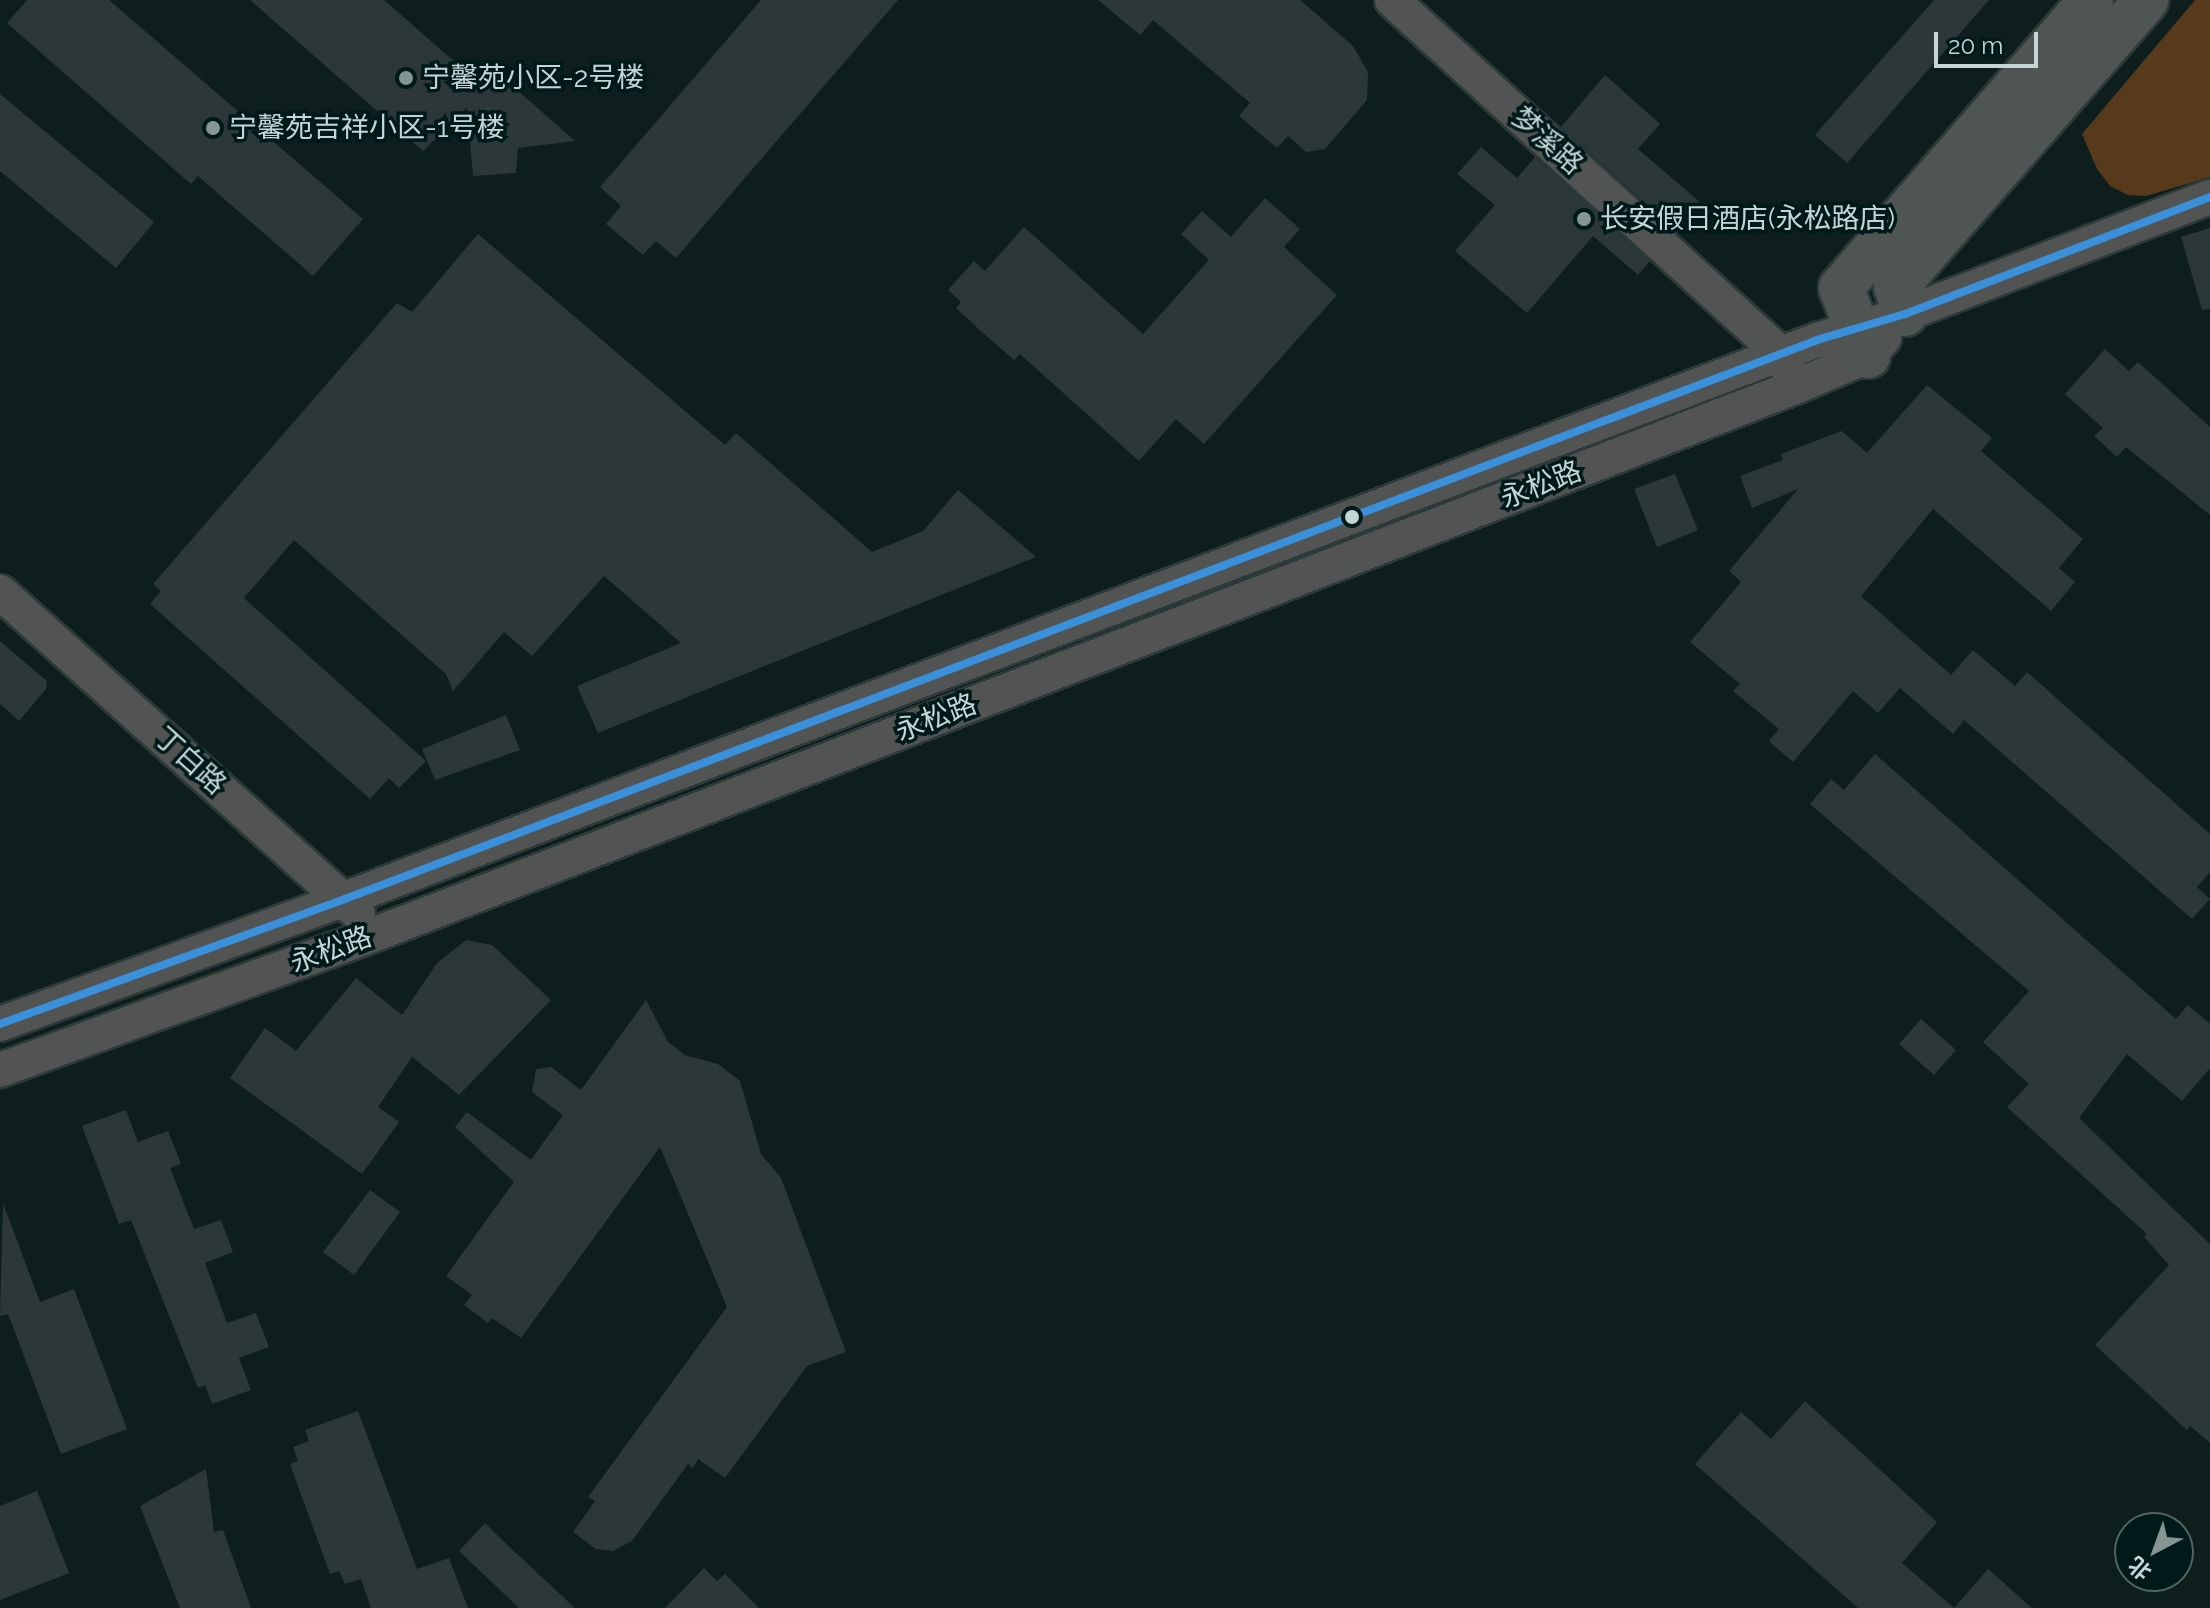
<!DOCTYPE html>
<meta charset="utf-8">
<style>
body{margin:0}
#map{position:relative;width:2210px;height:1608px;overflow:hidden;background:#0d1e1d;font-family:Raleway,"Noto Sans SC",sans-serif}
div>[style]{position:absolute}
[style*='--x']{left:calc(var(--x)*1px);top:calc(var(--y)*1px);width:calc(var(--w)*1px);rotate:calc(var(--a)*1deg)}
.green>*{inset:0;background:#563a1b}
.building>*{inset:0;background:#2c3838}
.roads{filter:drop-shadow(2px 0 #2c3a39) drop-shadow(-2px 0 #2c3a39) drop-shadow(0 2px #2c3a39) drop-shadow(0 -2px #2c3a39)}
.minor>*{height:34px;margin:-17px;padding:0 17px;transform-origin:17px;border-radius:17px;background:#525453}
.major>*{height:44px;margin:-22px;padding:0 22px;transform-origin:22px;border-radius:22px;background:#4f5553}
.bus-1>*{height:8px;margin:-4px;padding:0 4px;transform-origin:4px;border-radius:4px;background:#3a90db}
.dots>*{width:22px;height:22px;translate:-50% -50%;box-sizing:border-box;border:4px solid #001a1a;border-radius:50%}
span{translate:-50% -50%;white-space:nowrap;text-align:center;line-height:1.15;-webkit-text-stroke:7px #001a1a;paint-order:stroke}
.poi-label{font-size:28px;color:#c5d5d4}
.left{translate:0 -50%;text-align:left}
.street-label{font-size:28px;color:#c5d5d4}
.north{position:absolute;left:2114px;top:1512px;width:80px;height:80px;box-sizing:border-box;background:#001a1a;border:2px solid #4f6564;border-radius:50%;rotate:221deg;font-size:22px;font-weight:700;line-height:32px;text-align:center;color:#c5d5d4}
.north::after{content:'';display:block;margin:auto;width:28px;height:36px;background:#859594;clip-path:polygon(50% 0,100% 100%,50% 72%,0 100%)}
.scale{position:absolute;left:1934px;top:32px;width:104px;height:36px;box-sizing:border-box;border:4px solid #c5d5d4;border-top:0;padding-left:10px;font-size:24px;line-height:28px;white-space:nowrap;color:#c5d5d4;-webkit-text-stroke:6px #001a1a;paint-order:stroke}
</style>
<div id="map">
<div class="green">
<i style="clip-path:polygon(2195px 0,2210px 0,2210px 177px,2146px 196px,2128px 195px,2110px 186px,2097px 169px,2082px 134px)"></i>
</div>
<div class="building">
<i style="clip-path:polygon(27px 0,109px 0,363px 219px,313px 276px,198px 176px,191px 184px,7px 23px)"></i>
<i style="clip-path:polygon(250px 0,384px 0,487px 90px,500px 75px,575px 141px,518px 148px,516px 173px,473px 176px,467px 107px,423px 151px)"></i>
<i style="clip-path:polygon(761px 0,898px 0,676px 258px,656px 241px,643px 255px,606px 224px,621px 206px,600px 187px)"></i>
<i style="clip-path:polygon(1098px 0,1300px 0,1353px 46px,1368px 72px,1367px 100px,1325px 149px,1306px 152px,1288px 136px,1277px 148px,1239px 116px,1250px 103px,1153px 20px,1140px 35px)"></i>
<i style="clip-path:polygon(1934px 0,1989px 0,1847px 163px,1815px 135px)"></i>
<i style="clip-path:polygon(1605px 75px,1660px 124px,1638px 149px,1700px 202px,1676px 231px,1561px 127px)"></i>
<i style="clip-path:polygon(0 94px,154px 222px,116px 268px,0 171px)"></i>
<i style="clip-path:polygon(1481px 147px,1517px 178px,1535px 157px,1650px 261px,1638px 275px,1593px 236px,1527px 313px,1455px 251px,1495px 205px,1457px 174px)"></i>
<i style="clip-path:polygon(1265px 198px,1300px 229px,1284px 247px,1337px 295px,1204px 444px,1176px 419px,1139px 461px,1020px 354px,1014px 360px,982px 332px,956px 308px,961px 302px,948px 290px,974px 261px,985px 271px,1024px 227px,1143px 334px,1209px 260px,1181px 234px,1202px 211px,1231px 237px)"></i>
<i style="clip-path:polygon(2210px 228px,2210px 309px,2202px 310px,2181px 237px)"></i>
<i style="clip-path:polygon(478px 234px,725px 445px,736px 433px,872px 552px,923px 531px,958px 490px,1036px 557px,598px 733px,577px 686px,681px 643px,604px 576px,532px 656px,504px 632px,453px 691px,446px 674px,294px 540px,244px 598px,426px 761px,399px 788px,389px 778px,370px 799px,150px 604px,161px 591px,153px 584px,397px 303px,412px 312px)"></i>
<i style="clip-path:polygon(2105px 349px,2129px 371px,2138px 362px,2210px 427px,2210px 515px,2126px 447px,2117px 457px,2094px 436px,2103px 428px,2065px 394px)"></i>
<i style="clip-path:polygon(1927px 385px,1992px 438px,1981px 451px,2083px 539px,2059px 568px,2075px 582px,2051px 611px,1933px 509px,1861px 596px,1951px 675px,1973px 650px,2015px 686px,2027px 672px,2210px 834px,2210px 872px,2197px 887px,2210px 899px,2192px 919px,1964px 720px,1953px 734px,1900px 688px,1878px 713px,1853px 691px,1793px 762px,1769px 741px,1779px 729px,1733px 691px,1740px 684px,1690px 642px,1741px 582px,1729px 571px,1798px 489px,1752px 508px,1740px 476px,1783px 460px,1781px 454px,1842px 431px,1867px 453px)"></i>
<i style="clip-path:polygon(1675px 474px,1698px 530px,1657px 547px,1634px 489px)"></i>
<i style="clip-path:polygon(0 641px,47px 681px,46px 689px,19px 721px,0 704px)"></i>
<i style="clip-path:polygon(506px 715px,520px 750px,435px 780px,422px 749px)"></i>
<i style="clip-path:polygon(1875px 754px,2176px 1019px,2188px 1005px,2210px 1024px,2210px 1068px,2182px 1101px,2127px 1054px,2079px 1118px,2210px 1244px,2210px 1443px,2190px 1426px,2187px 1430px,2095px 1345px,2169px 1265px,2144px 1237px,2147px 1234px,2007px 1107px,2029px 1084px,1983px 1042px,2029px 991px,1810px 804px,1831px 779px,1844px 790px)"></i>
<i style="clip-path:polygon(466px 940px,492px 945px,551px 1000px,459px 1095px,412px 1057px,378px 1107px,399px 1122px,362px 1174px,230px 1078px,265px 1028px,296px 1051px,356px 978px,402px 1015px,437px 963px)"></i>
<i style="clip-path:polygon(646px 1000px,668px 1042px,685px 1055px,718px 1064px,740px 1081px,761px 1154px,781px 1178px,846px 1352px,807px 1366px,725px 1478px,698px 1459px,693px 1468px,688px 1464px,632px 1541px,613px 1551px,596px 1549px,573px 1532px,595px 1501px,588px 1497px,727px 1307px,660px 1147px,521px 1338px,492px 1318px,488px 1323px,464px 1305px,472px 1295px,446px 1276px,514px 1182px,455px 1127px,467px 1112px,531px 1160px,563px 1115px,532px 1092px,536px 1069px,551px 1067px,581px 1090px)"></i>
<i style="clip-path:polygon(1921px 1019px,1956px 1050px,1934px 1075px,1899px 1044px)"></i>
<i style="clip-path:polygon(126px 1110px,138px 1142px,168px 1131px,181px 1164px,170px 1168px,194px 1229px,221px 1220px,233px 1252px,205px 1263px,227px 1323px,256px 1313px,269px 1347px,239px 1358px,251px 1390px,212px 1404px,205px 1385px,198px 1388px,131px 1220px,119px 1224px,82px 1126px)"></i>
<i style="clip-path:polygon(370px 1190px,400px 1212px,354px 1275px,323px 1252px)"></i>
<i style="clip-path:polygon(3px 1203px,40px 1302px,74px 1289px,127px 1429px,61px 1454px,8px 1314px,0 1316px)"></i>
<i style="clip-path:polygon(1805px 1401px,1937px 1522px,1902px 1563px,1954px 1608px,1988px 1569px,2032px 1608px,1858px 1608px,1695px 1464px,1741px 1412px,1771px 1439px)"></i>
<i style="clip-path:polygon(358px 1411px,417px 1569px,449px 1558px,468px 1608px,371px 1608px,361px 1579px,345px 1584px,339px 1571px,330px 1574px,290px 1464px,298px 1461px,293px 1447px,309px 1441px,305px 1430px)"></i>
<i style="clip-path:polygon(206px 1469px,214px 1532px,223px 1530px,251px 1608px,180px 1608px,140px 1506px)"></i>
<i style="clip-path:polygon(37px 1491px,69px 1573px,0 1600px,0 1506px)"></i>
<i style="clip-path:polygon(485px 1523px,499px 1537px,575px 1608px,519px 1608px,459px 1551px)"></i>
<i style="clip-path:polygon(704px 1568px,717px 1581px,725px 1574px,759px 1608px,665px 1608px)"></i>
</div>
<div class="roads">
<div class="minor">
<i style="--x:1392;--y:0;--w:526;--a:42.3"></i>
<i style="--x:1781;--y:354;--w:20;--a:66"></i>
<i style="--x:0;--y:592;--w:481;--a:41.9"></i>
<i style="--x:0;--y:1024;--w:367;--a:-19.9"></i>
<i style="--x:345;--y:899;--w:1575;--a:-20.79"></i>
<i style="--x:1817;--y:340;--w:92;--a:-16.5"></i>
<i style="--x:1905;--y:314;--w:327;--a:-21"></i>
<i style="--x:0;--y:1070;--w:402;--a:-19.9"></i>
<i style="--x:378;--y:933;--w:1519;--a:-21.07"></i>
<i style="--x:1795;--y:387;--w:79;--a:-23"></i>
<i style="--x:1868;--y:356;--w:24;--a:-48"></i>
</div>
<div class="major">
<i style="--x:1905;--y:314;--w:28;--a:-108"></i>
<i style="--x:1896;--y:287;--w:381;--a:-48.9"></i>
<i style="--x:1868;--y:356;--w:73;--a:-111.7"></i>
<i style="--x:1841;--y:288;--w:381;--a:-49"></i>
</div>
</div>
<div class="bus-1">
<i style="--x:0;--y:1024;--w:367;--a:-19.9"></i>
<i style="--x:345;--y:899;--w:1575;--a:-20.79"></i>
<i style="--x:1817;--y:340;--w:92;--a:-16.5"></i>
<i style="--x:1905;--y:314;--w:327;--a:-21"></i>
</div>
<div class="dots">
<i style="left:406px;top:78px;background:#859594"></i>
<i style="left:213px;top:128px;background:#859594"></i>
<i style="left:1584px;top:219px;background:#859594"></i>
<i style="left:1352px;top:517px;background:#c5d5d4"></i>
</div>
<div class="poi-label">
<span class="left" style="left:422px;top:78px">宁馨苑小区-2号楼</span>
<span class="left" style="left:229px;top:128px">宁馨苑吉祥小区-1号楼</span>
<span class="left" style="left:1600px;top:219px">长安假日酒店(永松路店)</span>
</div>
<div class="street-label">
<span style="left:1547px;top:141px;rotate:42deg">梦溪路</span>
<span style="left:1541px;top:485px;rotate:-21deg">永松路</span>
<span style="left:936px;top:718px;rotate:-21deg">永松路</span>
<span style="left:190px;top:761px;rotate:42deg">丁白路</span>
<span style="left:331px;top:950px;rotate:-20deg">永松路</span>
</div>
<div class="north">北</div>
<div class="scale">20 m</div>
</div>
